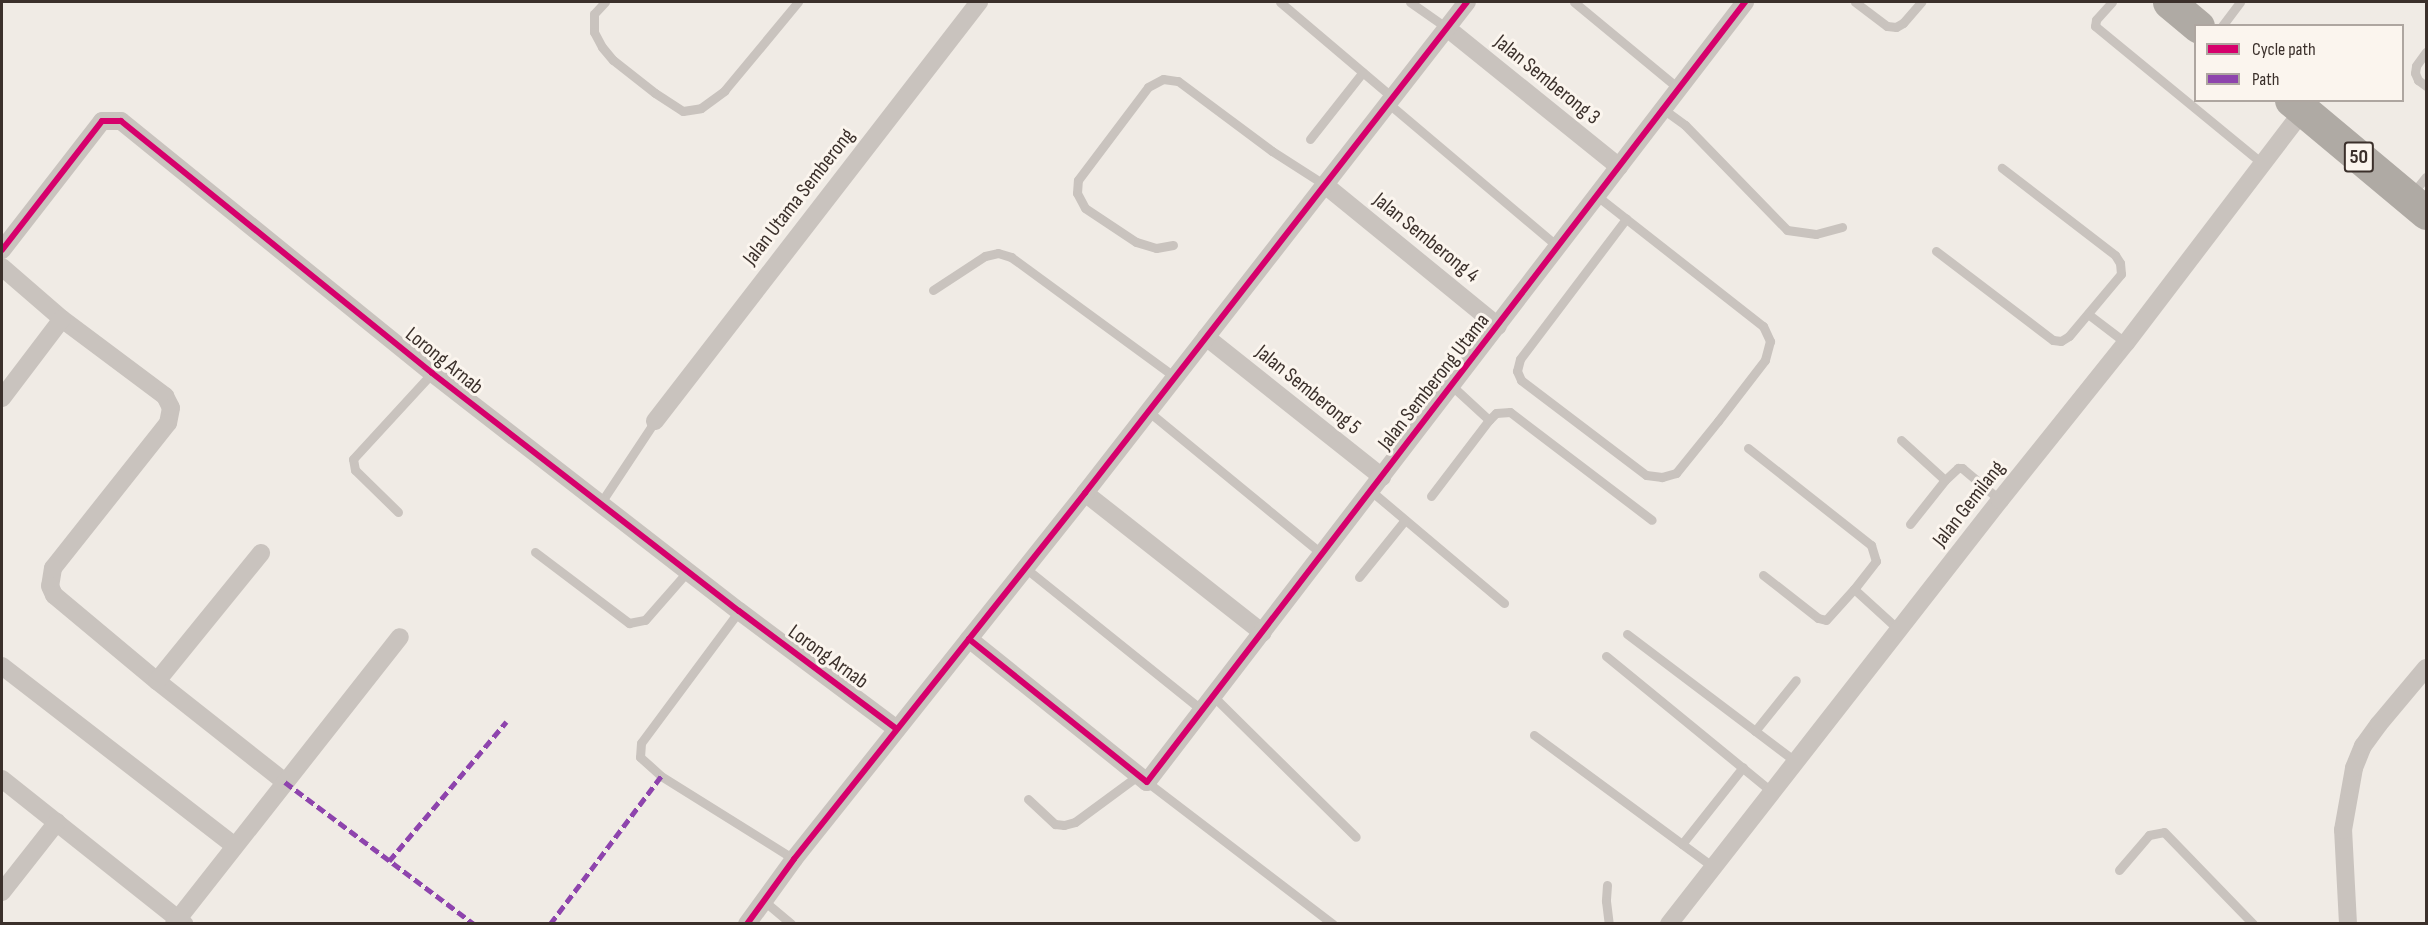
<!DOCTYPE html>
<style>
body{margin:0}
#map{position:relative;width:2428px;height:925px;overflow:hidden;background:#f0ebe5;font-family:"Sofia Sans Condensed",sans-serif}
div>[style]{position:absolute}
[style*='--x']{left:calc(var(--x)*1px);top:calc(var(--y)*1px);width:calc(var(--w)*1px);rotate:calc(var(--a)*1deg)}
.lane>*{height:9px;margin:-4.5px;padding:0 4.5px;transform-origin:4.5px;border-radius:4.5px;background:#c9c3be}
.street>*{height:18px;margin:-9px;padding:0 9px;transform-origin:9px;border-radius:9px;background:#c9c3be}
.highway>*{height:33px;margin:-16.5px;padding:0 16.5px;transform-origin:16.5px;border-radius:16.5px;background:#afaaa4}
.quiet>*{height:4.5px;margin-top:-2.25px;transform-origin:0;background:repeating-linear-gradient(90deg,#8e44ad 0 9px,transparent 0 13.5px)}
.cycleway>*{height:6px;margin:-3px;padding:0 3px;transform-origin:3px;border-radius:3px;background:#d6006c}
span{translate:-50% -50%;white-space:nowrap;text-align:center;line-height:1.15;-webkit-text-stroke:6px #fbf5ee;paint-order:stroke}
.shield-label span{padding:2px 4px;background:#fbf5ee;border:2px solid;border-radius:4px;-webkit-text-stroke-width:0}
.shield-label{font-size:20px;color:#3b302b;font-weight:700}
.street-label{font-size:21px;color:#3b302b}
.frame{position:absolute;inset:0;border:3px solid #3b302b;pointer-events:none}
.legend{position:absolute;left:2194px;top:24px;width:210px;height:78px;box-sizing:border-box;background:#fbf5ee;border:2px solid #aea6a0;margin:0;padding:8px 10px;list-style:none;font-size:18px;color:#3b302b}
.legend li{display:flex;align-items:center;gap:12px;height:30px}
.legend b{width:30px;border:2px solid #aea6a0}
</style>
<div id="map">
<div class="lane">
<i style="--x:605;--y:2;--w:16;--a:133"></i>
<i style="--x:594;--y:14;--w:18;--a:90"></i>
<i style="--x:594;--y:32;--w:17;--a:62"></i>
<i style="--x:602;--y:47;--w:17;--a:50"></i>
<i style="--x:613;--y:60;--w:53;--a:38.2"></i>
<i style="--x:655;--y:93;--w:33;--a:33"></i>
<i style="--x:683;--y:111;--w:18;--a:-9"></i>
<i style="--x:701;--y:108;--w:29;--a:-36"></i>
<i style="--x:724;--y:91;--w:116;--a:-50.3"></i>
<i style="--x:1280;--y:2;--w:148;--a:40.3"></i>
<i style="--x:1410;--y:2;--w:45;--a:35.1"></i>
<i style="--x:1574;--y:2;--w:135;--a:39.6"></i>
<i style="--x:1855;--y:2;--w:40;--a:37"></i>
<i style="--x:1887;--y:26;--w:9;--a:6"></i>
<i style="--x:1896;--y:27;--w:8;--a:-30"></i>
<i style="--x:1903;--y:23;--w:28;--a:-49"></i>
<i style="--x:2112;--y:2;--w:24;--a:132"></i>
<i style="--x:2096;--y:20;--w:6;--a:99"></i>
<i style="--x:2095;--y:26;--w:219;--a:39.4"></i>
<i style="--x:2222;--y:26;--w:30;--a:-53"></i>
<i style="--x:2426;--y:52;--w:17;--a:126"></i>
<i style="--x:2416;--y:66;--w:7;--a:98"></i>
<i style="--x:2415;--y:73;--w:8;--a:67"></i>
<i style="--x:2418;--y:80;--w:10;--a:37"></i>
<i style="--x:1389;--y:104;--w:221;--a:40.2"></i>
<i style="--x:1663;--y:109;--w:27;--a:36"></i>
<i style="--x:1685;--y:125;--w:146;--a:45.8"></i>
<i style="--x:1787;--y:230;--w:29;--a:8"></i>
<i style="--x:1816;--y:234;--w:27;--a:-15"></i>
<i style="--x:1310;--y:139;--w:85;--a:-51.7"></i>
<i style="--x:2412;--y:194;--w:22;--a:-51"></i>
<i style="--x:1597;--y:196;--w:211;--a:38.1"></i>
<i style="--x:1763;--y:326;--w:17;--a:65"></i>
<i style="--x:1770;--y:341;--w:20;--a:105"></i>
<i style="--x:1765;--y:360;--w:77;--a:127.6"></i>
<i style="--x:1718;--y:421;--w:67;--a:128.9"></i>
<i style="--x:1676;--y:473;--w:15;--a:164"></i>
<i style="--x:1662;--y:477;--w:16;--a:-173"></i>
<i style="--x:1646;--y:475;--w:157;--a:-142.8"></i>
<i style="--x:1521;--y:380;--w:10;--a:-114"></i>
<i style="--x:1517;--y:371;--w:12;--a:-76"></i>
<i style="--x:1520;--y:359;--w:176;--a:-52.9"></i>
<i style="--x:1173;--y:245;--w:17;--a:170"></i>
<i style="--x:1156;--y:248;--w:21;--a:-163"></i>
<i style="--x:1136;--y:242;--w:61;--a:-146.3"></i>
<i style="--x:1085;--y:208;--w:17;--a:-118"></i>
<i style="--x:1077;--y:193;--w:13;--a:-86"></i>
<i style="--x:1078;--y:180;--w:116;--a:-53"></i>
<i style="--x:1148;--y:87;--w:17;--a:-28"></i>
<i style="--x:1163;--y:79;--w:15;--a:8"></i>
<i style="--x:1178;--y:81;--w:117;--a:36.7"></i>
<i style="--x:1272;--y:151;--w:63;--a:32.7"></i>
<i style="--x:1936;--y:251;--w:147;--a:37.3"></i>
<i style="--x:2053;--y:340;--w:8;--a:7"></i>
<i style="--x:2061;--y:341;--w:9;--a:-32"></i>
<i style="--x:2069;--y:336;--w:81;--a:-50"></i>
<i style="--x:2121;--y:274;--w:11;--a:-95"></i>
<i style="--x:2120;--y:263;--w:9;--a:-122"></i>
<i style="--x:2115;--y:255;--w:143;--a:-142.4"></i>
<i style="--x:933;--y:290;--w:62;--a:-33.2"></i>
<i style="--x:985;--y:256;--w:13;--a:-13"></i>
<i style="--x:998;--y:253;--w:14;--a:17"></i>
<i style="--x:1011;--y:257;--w:203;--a:36.2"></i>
<i style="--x:2088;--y:314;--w:48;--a:37.3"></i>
<i style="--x:1149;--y:412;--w:225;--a:39.4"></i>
<i style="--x:1489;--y:420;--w:10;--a:-45"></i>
<i style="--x:1496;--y:413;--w:14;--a:-4"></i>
<i style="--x:1510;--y:412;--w:178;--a:37.3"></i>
<i style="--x:1901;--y:440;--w:59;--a:42.3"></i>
<i style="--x:1748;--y:448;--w:157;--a:38.3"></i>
<i style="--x:1871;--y:545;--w:17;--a:73"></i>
<i style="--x:1876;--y:561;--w:36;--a:128"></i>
<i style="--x:1854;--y:589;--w:61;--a:42.3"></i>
<i style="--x:1371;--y:491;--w:174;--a:40.1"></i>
<i style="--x:1431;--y:496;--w:96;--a:-52.7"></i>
<i style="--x:1489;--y:420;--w:50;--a:-137.4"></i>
<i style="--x:600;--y:504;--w:100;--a:-56.5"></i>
<i style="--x:398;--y:512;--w:60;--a:-135.7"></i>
<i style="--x:355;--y:470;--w:11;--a:-100"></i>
<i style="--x:353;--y:459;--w:117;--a:-47.4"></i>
<i style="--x:1910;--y:524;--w:56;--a:-51.5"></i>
<i style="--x:1945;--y:480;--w:18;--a:-43"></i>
<i style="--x:1958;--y:468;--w:4;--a:0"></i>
<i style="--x:1962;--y:468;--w:50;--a:40.1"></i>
<i style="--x:535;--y:552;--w:118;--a:37.1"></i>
<i style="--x:629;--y:623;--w:16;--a:-11"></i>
<i style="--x:645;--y:620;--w:64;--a:-48.8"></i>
<i style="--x:1024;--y:567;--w:230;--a:38.8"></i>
<i style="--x:1763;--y:575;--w:70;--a:38"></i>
<i style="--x:1818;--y:618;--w:8;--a:14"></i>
<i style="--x:1826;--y:620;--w:42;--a:-47.9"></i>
<i style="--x:1359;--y:577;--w:73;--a:-51.1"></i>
<i style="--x:739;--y:611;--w:164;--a:126.6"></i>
<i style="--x:641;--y:743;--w:14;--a:94"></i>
<i style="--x:640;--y:757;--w:28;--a:42"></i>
<i style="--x:661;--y:776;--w:157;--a:32"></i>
<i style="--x:1627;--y:634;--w:212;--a:37.1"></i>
<i style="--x:1606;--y:656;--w:215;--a:39.3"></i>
<i style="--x:1214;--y:697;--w:199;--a:44.6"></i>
<i style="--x:1755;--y:731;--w:65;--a:-51.2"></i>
<i style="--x:1534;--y:735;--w:222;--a:36.4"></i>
<i style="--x:1147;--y:782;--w:234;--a:37.4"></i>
<i style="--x:1028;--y:799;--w:37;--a:43"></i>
<i style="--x:1055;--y:824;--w:9;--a:6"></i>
<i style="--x:1064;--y:825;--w:11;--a:-15"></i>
<i style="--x:1075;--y:822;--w:79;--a:-36.3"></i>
<i style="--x:1682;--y:844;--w:98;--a:-51.6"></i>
<i style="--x:2119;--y:870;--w:46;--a:-49.4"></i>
<i style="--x:2149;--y:835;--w:15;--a:-11"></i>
<i style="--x:2164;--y:832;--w:128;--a:45.9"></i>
<i style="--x:1607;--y:885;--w:16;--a:94"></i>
<i style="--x:1606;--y:901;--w:23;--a:83"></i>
<i style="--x:764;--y:901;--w:35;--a:40"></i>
</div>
<div class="street">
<i style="--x:1447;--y:28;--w:221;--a:38.9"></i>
<i style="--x:1325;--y:185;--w:223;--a:39.2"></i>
<i style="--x:2;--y:250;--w:163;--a:-52.2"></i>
<i style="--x:102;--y:121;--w:19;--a:0"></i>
<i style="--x:121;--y:121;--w:400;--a:39"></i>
<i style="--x:432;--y:373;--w:388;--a:37.8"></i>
<i style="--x:739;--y:611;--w:197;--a:36.8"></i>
<i style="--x:2;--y:267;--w:79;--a:40.9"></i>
<i style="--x:62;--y:319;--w:129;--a:36.8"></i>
<i style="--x:165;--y:396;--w:13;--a:63"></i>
<i style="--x:171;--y:408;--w:15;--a:101"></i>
<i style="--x:168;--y:423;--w:185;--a:128.4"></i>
<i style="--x:53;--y:568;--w:18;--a:99"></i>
<i style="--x:50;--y:586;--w:10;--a:66"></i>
<i style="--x:54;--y:595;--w:134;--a:39.9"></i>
<i style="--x:157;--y:681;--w:163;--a:38.3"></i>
<i style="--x:1206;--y:337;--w:225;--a:38.5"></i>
<i style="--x:2;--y:398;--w:99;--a:-52.8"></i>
<i style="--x:655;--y:421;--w:530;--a:-52.29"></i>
<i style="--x:1085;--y:493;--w:226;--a:38.2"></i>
<i style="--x:969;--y:639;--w:228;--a:38.8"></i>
<i style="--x:1147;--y:782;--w:983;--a:-52.52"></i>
<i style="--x:2;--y:666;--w:294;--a:37.7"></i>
<i style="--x:157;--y:681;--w:165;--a:-50.9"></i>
<i style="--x:2;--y:779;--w:233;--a:38.5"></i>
<i style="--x:2;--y:892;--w:89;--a:-51.8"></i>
<i style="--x:174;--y:924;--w:365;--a:-51.8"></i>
<i style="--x:747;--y:924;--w:80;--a:-54.1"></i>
<i style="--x:794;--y:859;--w:468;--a:-51.5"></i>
<i style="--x:1085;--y:493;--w:622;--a:-52.12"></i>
<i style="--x:1669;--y:924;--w:538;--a:-52.02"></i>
<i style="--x:2000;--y:500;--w:201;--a:-51.3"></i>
<i style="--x:2126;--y:343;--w:292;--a:-52.7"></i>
<i style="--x:2348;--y:924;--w:94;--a:-93"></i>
<i style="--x:2343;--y:830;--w:63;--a:-79.9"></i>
<i style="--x:2354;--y:768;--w:24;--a:-68"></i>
<i style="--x:2363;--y:746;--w:27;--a:-54"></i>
<i style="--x:2379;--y:724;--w:73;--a:-50"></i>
</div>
<div class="highway">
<i style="--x:2169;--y:2;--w:38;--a:40"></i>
<i style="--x:2291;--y:100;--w:176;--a:39.9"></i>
</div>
<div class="quiet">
<i style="--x:285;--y:782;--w:236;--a:36.9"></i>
<i style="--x:389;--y:861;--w:182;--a:-49.9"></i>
<i style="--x:550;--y:924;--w:185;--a:-53.1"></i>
</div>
<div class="cycleway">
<i style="--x:2;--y:250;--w:163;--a:-52.2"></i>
<i style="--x:102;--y:121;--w:19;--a:0"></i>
<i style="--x:121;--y:121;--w:400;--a:39"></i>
<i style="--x:432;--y:373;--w:388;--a:37.8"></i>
<i style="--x:739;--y:611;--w:197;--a:36.8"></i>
<i style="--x:969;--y:639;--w:228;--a:38.8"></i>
<i style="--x:1147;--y:782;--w:983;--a:-52.52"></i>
<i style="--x:747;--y:924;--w:80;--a:-54.1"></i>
<i style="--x:794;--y:859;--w:468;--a:-51.5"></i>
<i style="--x:1085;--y:493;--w:622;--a:-52.12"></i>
</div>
<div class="shield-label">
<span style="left:2359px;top:157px">50</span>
</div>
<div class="street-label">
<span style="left:1547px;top:80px;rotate:39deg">Jalan Semberong 3</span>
<span style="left:799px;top:197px;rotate:-52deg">Jalan Utama Semberong</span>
<span style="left:1426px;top:238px;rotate:39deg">Jalan Semberong 4</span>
<span style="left:444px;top:361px;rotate:39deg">Lorong Arnab</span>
<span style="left:1434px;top:382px;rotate:-52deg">Jalan Semberong Utama</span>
<span style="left:1308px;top:390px;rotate:39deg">Jalan Semberong 5</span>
<span style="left:1969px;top:504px;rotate:-52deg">Jalan Gemilang</span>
<span style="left:828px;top:657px;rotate:36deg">Lorong Arnab</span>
</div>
<div class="frame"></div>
<ul class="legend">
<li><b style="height:8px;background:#d6006c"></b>Cycle path</li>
<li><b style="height:8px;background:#8e44ad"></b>Path</li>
</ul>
</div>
